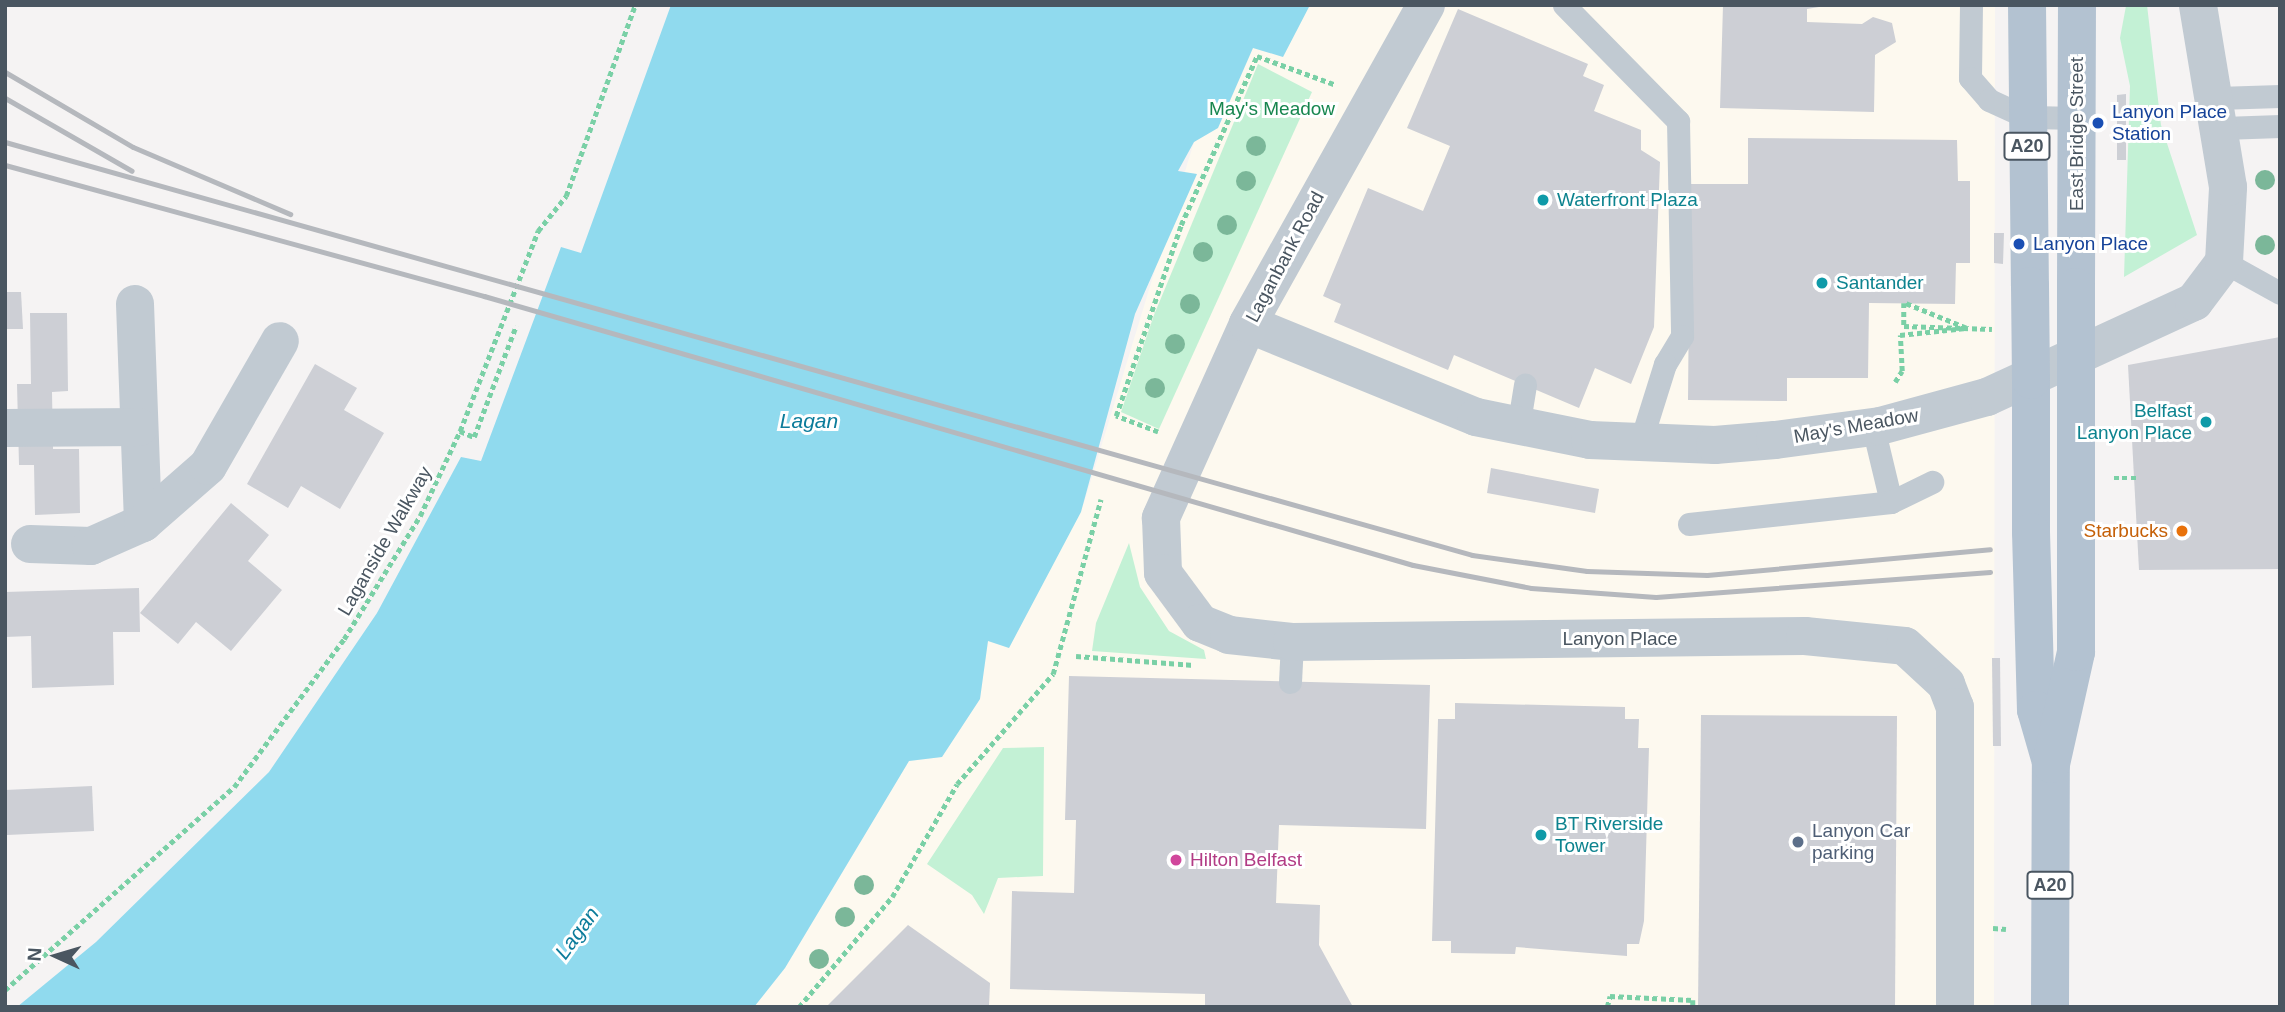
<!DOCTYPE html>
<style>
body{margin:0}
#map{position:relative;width:2285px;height:1012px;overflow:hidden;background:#f5f3f3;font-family:Arial,sans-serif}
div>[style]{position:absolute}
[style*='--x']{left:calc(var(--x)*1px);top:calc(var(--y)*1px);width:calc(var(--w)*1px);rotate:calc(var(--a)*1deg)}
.commercial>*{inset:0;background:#fdf9ef}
.green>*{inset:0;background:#c3f1d5}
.water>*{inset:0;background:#90daee}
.building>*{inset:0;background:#cdcfd5}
.path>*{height:4.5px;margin-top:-2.25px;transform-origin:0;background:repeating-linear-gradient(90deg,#7ad0a6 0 5px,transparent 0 8.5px)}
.service>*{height:23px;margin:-11.5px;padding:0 11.5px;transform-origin:11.5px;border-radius:11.5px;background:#c1cad2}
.minor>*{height:38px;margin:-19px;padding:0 19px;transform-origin:19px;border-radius:19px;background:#c1cad2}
.primary>*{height:38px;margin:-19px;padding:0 19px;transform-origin:19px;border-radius:19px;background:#b3c2d1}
.rail>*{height:5px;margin:-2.5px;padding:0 2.5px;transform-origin:2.5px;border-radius:2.5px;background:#b5b8bd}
.path-bridge>*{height:4.5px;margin-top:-2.25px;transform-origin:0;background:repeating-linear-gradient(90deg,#7ad0a6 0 5px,transparent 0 8.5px)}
.primary-bridge>*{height:38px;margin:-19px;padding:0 19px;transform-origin:19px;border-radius:19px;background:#b3c2d1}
.trees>*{width:20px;height:20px;margin:-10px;border-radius:50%;background:#7bb799}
.dots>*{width:19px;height:19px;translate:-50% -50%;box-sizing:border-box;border:4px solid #fff;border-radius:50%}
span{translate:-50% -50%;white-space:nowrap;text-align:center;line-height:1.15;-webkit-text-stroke:6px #fff;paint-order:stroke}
.shield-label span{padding:2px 5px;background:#fff;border:2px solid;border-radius:5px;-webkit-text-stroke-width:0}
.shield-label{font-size:18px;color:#4a5661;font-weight:700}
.park-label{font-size:19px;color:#17864f}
.transit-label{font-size:19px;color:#164399}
.left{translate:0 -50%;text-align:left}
.street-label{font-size:19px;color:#4a5661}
.culture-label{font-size:19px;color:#0d838f}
.right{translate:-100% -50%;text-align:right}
.food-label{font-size:19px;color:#c56008}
.service-label{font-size:19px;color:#4e5e75}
.hotel-label{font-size:19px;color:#b23c85}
.water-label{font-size:21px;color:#0c7c9b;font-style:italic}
.frame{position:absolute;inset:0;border:7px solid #4a5661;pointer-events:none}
.north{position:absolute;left:21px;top:921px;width:70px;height:70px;-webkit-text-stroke:5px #fff;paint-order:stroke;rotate:274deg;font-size:19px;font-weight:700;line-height:28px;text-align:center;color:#4a5661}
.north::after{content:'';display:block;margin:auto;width:24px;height:32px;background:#4a5661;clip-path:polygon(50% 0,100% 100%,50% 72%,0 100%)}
</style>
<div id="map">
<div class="commercial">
<i style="clip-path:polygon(1259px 5px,1995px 5px,1994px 1007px,754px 1007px,785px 968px,909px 761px,942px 757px,980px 699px,988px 640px,1009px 648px,1084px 503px,1194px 142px)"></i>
</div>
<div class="green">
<i style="clip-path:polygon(2147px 5px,2161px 125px,2197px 235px,2124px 277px,2130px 86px,2120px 38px,2126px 6px)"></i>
<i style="clip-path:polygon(1258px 64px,1312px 92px,1159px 429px,1121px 412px,1154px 315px)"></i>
<i style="clip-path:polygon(1129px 543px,1140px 587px,1169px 631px,1204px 650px,1206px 659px,1092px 651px,1096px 623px)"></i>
<i style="clip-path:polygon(1044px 747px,1043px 876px,998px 878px,984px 914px,972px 895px,927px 864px,1003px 748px)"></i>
</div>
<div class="water">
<i style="clip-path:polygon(671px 5px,1310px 5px,1283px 57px,1253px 48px,1218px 128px,1194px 142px,1178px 171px,1197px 174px,1135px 314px,1081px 512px,1009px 648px,988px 641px,980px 699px,942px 757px,909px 761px,785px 968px,754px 1007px,17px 1007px,96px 942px,269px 772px,377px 613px,461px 457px,481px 461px,561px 247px,581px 253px)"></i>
</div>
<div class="building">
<i style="clip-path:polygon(1723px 5px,1831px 5px,1807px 9px,1807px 22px,1862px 24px,1873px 17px,1892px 23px,1896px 42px,1875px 55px,1874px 112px,1720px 108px)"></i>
<i style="clip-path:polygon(1458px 9px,1588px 64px,1583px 76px,1604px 85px,1594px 111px,1641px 130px,1641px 150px,1660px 162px,1654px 327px,1631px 384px,1595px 368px,1579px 408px,1454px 355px,1448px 370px,1334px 322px,1341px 304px,1323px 296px,1368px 188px,1423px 211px,1450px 146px,1407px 128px)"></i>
<i style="clip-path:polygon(2126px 94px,2126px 160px,2117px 160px,2117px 95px)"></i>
<i style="clip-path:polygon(1748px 138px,1957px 140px,1958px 181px,1970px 181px,1970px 263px,1956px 263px,1955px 304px,1869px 303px,1868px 378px,1787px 378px,1787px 401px,1688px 400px,1690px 184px,1748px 184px)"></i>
<i style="clip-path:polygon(1994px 233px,2004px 233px,2003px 264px,1994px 263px)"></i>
<i style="clip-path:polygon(5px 292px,21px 292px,23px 329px,5px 329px)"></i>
<i style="clip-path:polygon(30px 313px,67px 313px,68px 391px,52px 392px,53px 449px,79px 449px,80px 513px,35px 515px,34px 465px,19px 465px,17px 384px,31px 384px)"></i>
<i style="clip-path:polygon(2280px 337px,2280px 569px,2139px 570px,2128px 365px)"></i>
<i style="clip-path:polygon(315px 364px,357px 388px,344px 410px,384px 433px,340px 509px,301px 486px,288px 508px,247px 484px)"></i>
<i style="clip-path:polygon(1491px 468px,1599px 489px,1595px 513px,1487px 493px)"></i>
<i style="clip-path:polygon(231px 503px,269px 535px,248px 561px,282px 590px,231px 651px,196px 622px,178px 644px,140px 613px)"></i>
<i style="clip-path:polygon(139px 588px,140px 632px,113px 632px,114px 685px,32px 688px,31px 636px,5px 637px,5px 592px)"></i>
<i style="clip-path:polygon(1992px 658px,2000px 658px,2001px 746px,1993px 746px)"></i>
<i style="clip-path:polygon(1069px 676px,1430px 685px,1426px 829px,1279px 825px,1276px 903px,1320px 905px,1319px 945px,1353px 1007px,1205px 1007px,1205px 994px,1010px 989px,1012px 891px,1074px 893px,1076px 820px,1065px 820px)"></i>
<i style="clip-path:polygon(1455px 703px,1625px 707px,1625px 719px,1639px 719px,1638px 748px,1649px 748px,1644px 921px,1639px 944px,1627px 944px,1627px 956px,1516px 947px,1515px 954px,1451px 953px,1451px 941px,1432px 941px,1438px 719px,1455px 719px)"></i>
<i style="clip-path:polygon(1701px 715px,1897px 716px,1895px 1007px,1698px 1007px)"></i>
<i style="clip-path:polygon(92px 786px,94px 831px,7px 835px,5px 790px)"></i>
<i style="clip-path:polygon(908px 925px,990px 983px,989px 1007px,826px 1007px)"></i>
</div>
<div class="path">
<i style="--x:1895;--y:382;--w:13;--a:-58"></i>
<i style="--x:1902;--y:371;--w:36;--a:-93"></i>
<i style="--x:1900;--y:335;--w:66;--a:-6.1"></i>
<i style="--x:1966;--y:328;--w:67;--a:-158"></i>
<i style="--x:460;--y:431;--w:15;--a:23"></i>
<i style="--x:474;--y:437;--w:119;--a:-69.3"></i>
<i style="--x:1158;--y:432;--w:45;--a:-159.1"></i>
<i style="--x:1116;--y:416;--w:202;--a:-71.2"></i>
<i style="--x:1181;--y:225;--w:185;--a:-65.8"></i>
<i style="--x:1257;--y:56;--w:82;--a:20"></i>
<i style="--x:2114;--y:478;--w:24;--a:0"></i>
<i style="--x:1076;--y:656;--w:118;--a:4.4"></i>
<i style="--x:1993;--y:928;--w:13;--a:4"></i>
<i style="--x:5;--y:990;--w:306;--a:-41.6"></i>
<i style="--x:234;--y:787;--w:184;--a:-53.4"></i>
<i style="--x:344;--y:639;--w:145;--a:-58.3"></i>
<i style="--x:420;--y:516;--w:94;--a:-64.8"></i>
<i style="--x:460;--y:431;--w:215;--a:-68.7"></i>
<i style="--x:538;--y:231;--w:45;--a:-51.3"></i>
<i style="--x:566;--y:196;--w:203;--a:-70.1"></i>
<i style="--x:799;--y:1007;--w:144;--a:-49.8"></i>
<i style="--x:892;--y:897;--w:130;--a:-60.1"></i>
<i style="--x:957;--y:784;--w:146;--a:-48.9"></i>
<i style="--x:1053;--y:674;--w:181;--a:-74.7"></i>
<i style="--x:1607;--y:1007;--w:11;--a:-75"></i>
<i style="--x:1610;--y:996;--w:83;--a:2.8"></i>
<i style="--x:1693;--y:1000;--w:7;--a:90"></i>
</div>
<div class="service">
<i style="--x:1564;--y:5;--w:163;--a:45.5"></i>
<i style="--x:1678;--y:121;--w:215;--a:88.9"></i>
<i style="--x:1682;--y:336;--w:33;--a:121"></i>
<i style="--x:1665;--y:364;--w:84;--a:107.4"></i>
<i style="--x:1971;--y:5;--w:73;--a:90.8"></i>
<i style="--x:1970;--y:78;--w:29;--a:49"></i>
<i style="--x:1989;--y:100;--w:41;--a:24.7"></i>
<i style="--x:2026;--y:117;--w:51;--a:1.1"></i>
<i style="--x:2217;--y:98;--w:63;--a:-1.8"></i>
<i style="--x:2223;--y:128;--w:57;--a:-2"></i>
<i style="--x:2224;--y:262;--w:64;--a:29"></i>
<i style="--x:1873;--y:427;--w:77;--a:76.5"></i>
<i style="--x:1518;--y:428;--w:44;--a:-80.8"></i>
<i style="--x:1689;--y:524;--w:203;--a:-6.2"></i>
<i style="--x:1891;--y:502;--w:46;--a:-26"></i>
<i style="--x:1290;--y:682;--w:40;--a:-87.1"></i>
</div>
<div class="minor">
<i style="--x:1426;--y:5;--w:365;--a:119.2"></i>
<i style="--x:1248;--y:324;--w:213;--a:114.2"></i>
<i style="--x:1161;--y:518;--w:55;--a:87.9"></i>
<i style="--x:1163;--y:573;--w:62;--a:53.5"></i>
<i style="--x:1200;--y:623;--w:31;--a:22"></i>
<i style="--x:1229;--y:635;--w:63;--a:6.3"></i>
<i style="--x:1292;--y:642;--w:513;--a:-0.67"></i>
<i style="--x:1805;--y:636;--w:100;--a:5.7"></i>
<i style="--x:1905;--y:646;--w:56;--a:42.8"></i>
<i style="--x:1946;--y:684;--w:25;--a:69"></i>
<i style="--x:1955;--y:707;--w:300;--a:90"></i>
<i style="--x:135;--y:304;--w:219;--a:87.9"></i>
<i style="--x:1248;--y:324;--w:246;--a:22.2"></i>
<i style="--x:1476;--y:417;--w:116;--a:11.4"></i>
<i style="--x:1590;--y:440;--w:125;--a:2.3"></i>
<i style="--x:1715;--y:445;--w:60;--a:-4.8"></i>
<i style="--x:1775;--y:440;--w:106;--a:-7.6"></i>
<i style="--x:1880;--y:426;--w:111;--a:-15.2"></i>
<i style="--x:1987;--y:397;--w:228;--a:-24.7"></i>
<i style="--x:2194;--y:302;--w:50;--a:-53.1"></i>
<i style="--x:2224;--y:262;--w:75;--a:-86.9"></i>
<i style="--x:2228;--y:187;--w:184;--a:-99.4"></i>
<i style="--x:5;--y:428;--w:134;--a:-0.4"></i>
<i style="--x:30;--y:544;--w:61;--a:1.9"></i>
<i style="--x:91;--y:546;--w:57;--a:-23.9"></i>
<i style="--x:143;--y:523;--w:86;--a:-41.2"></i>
<i style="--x:208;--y:466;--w:144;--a:-60.1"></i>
</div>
<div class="primary">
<i style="--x:2027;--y:5;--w:281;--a:89.4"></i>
<i style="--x:2076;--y:287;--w:282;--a:-89.8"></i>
<i style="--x:2031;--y:380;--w:152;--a:90"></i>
<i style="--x:2050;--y:1007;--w:243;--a:-89.8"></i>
</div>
<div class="rail">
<i style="--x:5;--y:72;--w:148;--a:30.4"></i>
<i style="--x:133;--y:147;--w:171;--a:23.1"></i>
<i style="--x:5;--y:98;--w:146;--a:29.9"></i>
<i style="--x:5;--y:142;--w:1524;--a:15.72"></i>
<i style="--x:1472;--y:555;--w:116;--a:7.9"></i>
<i style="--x:1587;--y:571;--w:120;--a:1.9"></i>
<i style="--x:1707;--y:575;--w:284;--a:-5.2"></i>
<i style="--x:5;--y:165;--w:497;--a:15.3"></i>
<i style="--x:484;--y:296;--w:967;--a:16.15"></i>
<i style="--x:1413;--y:565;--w:120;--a:11"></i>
<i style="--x:1531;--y:588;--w:125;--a:4.1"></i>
<i style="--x:1656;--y:597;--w:335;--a:-4.3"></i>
</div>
<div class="path-bridge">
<i style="--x:1904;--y:303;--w:23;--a:90"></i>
<i style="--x:1904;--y:326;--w:88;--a:2"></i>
</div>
<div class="primary-bridge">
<i style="--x:2030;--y:286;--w:94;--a:89.4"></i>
<i style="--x:2031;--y:532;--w:178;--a:88.4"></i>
<i style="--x:2036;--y:710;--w:54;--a:73.9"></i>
<i style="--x:2051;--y:764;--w:115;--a:-77.4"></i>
<i style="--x:2076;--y:652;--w:365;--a:-90"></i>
</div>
<div class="trees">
<i style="left:1256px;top:146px"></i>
<i style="left:2265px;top:180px"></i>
<i style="left:1246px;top:181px"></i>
<i style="left:1227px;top:225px"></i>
<i style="left:2265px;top:245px"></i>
<i style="left:1203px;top:252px"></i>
<i style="left:1190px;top:304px"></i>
<i style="left:1175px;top:344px"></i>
<i style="left:1155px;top:388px"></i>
<i style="left:864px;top:885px"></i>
<i style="left:845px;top:917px"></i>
<i style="left:819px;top:959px"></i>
</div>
<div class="dots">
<i style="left:2098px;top:123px;background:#1a4fb4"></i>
<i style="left:1543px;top:200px;background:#0f9aa8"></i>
<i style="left:2019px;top:244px;background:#1a4fb4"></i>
<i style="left:1822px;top:283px;background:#0f9aa8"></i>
<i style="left:2206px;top:422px;background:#0f9aa8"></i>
<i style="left:2182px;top:531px;background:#e8710a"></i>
<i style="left:1541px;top:835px;background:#0f9aa8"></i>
<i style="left:1798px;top:842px;background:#5c6f8a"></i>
<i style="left:1176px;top:860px;background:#d1479c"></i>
</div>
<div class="shield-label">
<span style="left:2027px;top:146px">A20</span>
<span style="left:2050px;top:885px">A20</span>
</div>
<div class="park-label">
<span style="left:1272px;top:109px">May's Meadow</span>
</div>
<div class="transit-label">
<span class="left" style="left:2112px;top:123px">Lanyon Place<br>Station</span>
<span class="left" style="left:2033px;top:244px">Lanyon Place</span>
</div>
<div class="street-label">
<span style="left:2077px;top:134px;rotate:-90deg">East Bridge Street</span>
<span style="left:1285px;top:257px;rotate:-62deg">Laganbank Road</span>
<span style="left:1856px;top:426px;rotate:-10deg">May's Meadow</span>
<span style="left:385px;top:541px;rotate:-60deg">Laganside Walkway</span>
<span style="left:1620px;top:639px">Lanyon Place</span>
</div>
<div class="culture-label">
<span class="left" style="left:1557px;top:200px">Waterfront Plaza</span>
<span class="left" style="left:1836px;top:283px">Santander</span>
<span class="right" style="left:2192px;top:422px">Belfast<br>Lanyon Place</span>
<span class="left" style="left:1555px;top:835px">BT Riverside<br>Tower</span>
</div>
<div class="food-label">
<span class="right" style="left:2168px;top:531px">Starbucks</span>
</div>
<div class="service-label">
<span class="left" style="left:1812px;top:842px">Lanyon Car<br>parking</span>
</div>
<div class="hotel-label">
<span class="left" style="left:1190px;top:860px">Hilton Belfast</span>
</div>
<div class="water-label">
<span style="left:809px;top:421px">Lagan</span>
<span style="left:577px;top:933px;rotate:-54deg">Lagan</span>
</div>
<div class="frame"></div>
<div class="north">N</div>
</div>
